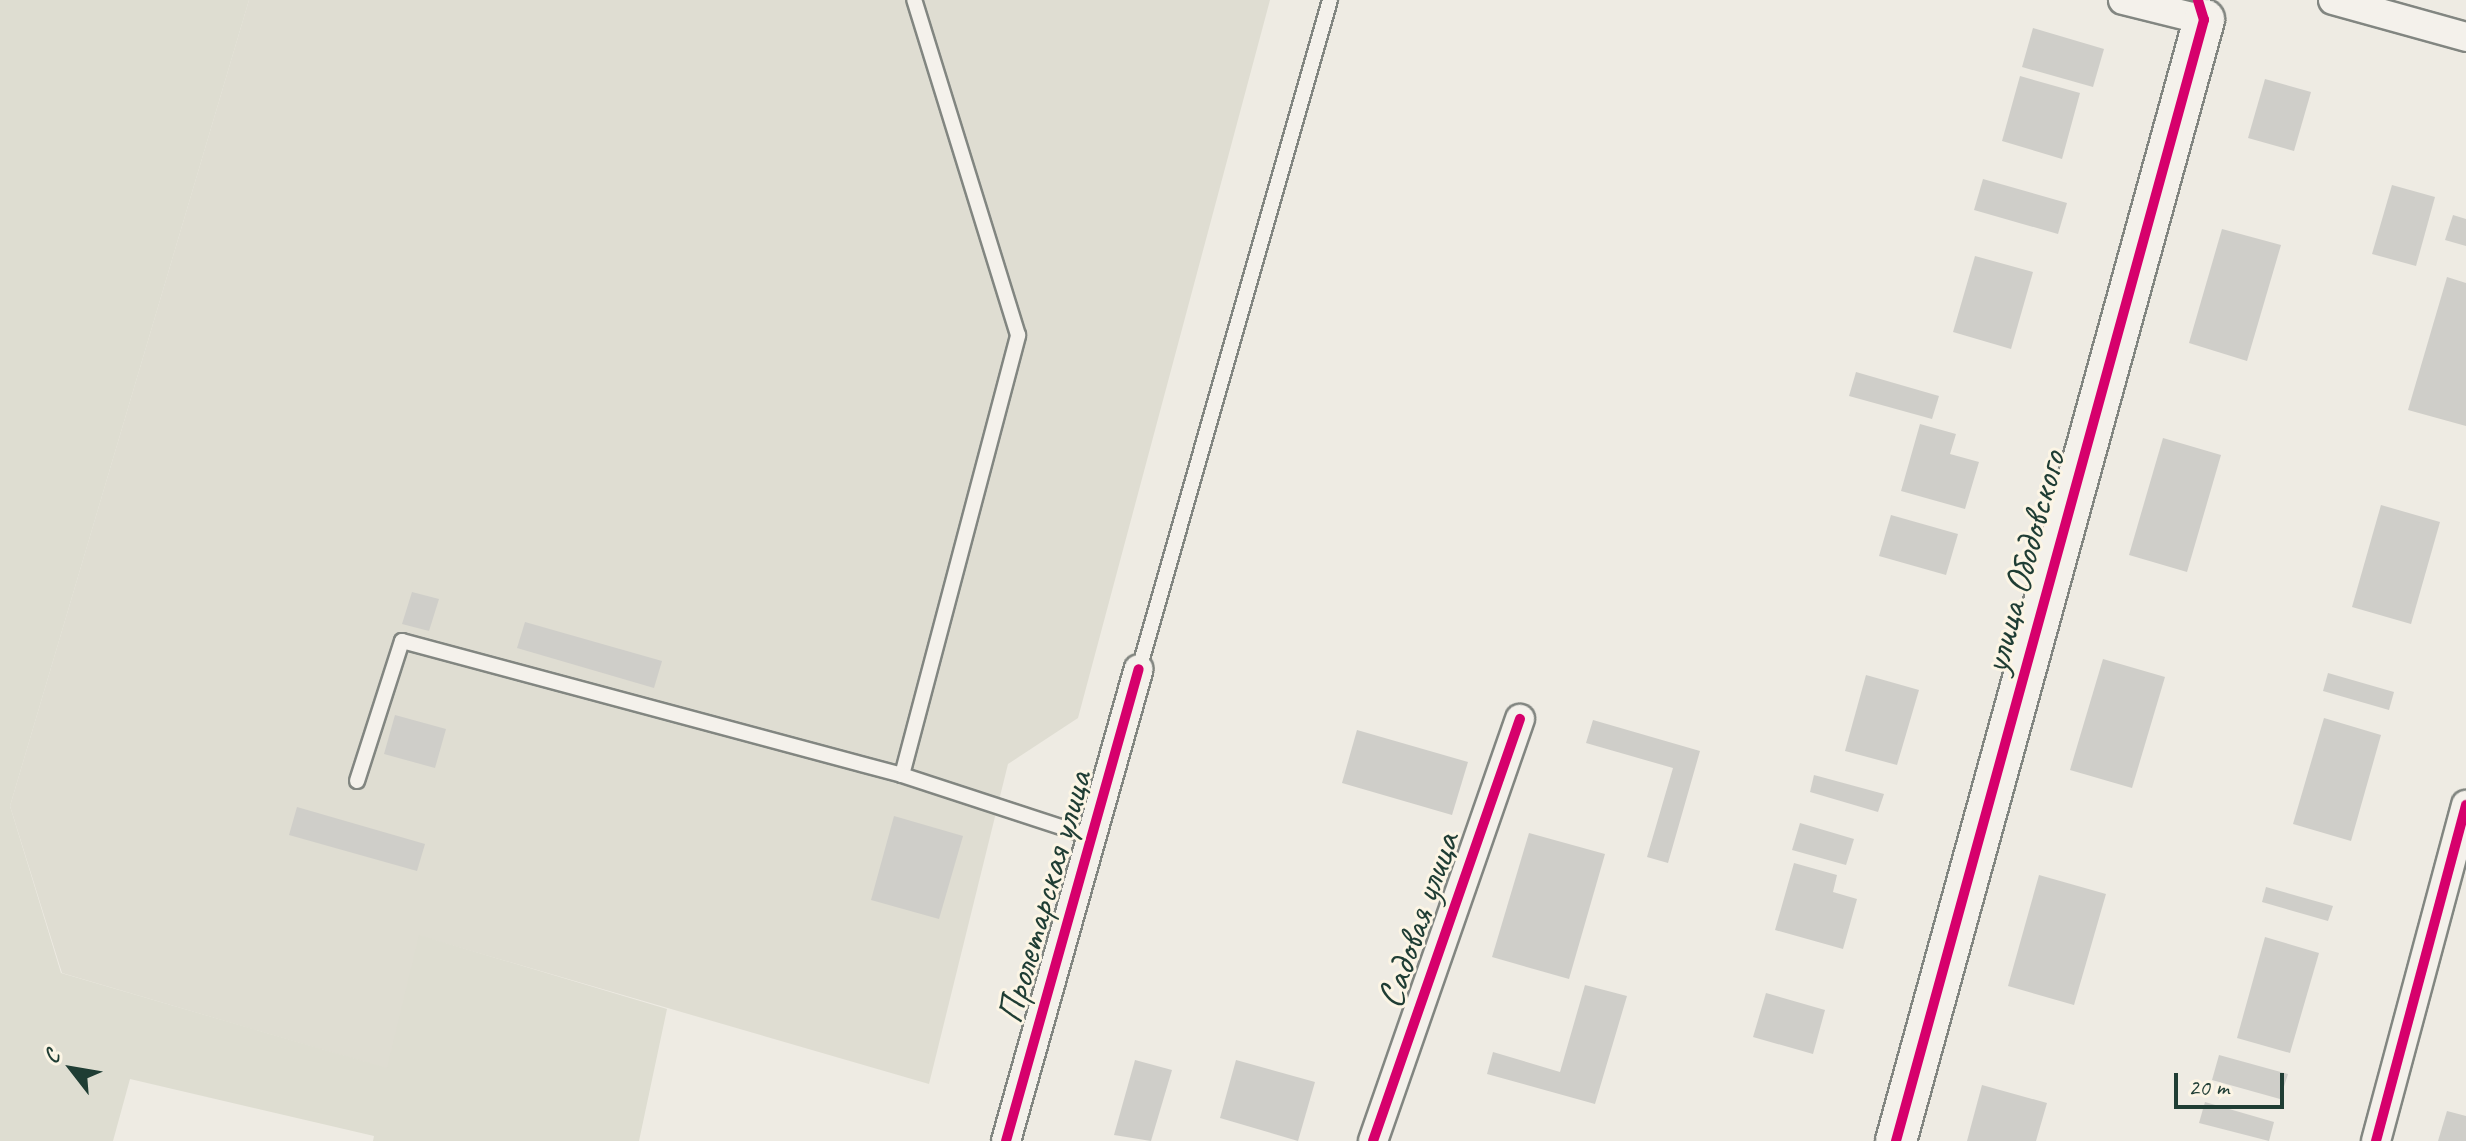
<!DOCTYPE html>
<meta charset="utf-8">
<style>
body{margin:0}
#map{position:relative;width:2466px;height:1141px;overflow:hidden;background:#eeebe3;font-family:Caveat,sans-serif}
div>[style]{position:absolute}
[style*='--x']{left:calc(var(--x)*1px);top:calc(var(--y)*1px);width:calc(var(--w)*1px);rotate:calc(var(--a)*1deg)}
.built>*{inset:0;background:#dfddd2}
.green>*{inset:0;background:#deddd1}
.building>*{inset:0;background:#cfcec9}
.roads{filter:drop-shadow(2px 0 #828681) drop-shadow(-2px 0 #828681) drop-shadow(0 2px #828681) drop-shadow(0 -2px #828681)}
.lane>*{height:14px;margin:-7px;padding:0 7px;transform-origin:7px;border-radius:7px;background:#f4f1eb}
.street>*{height:28px;margin:-14px;padding:0 14px;transform-origin:14px;border-radius:14px;background:#f4f1eb}
.secondary>*{height:40px;margin:-20px;padding:0 20px;transform-origin:20px;border-radius:20px;background:#f4f1eb}
.cycleway>*{height:10px;margin:-5px;padding:0 5px;transform-origin:5px;border-radius:5px;background:#d6006c}
span{translate:-50% -50%;white-space:nowrap;text-align:center;line-height:1.15;-webkit-text-stroke:6px #fcf5e5;paint-order:stroke}
.street-label{font-size:38px;color:#1f3d34}
.north{position:absolute;left:32px;top:1029px;width:80px;height:80px;-webkit-text-stroke:6px #fcf5e5;paint-order:stroke;rotate:301deg;font-size:22px;font-weight:700;line-height:32px;text-align:center;color:#1f3d34}
.north::after{content:'';display:block;margin:auto;width:28px;height:36px;background:#1f3d34;clip-path:polygon(50% 0,100% 100%,50% 72%,0 100%)}
.scale{position:absolute;left:2174px;top:1073px;width:110px;height:36px;box-sizing:border-box;border:4px solid #1f3d34;border-top:0;padding-left:10px;font-size:24px;line-height:28px;white-space:nowrap;color:#1f3d34;-webkit-text-stroke:6px #fcf5e5;paint-order:stroke}
</style>
<div id="map">
<div class="built">
<i style="clip-path:polygon(249px 0,1270px 0,1078px 718px,1008px 764px,929px 1084px,420px 936px,388px 1069px,62px 973px,10px 806px)"></i>
</div>
<div class="green">
<i style="clip-path:polygon(0 0,249px 0,10px 806px,61px 973px,387px 1068px,419px 935px,667px 1009px,639px 1141px,373px 1141px,374px 1136px,130px 1079px,113px 1141px,0 1141px)"></i>
</div>
<div class="building">
<i style="clip-path:polygon(2033px 28px,2104px 49px,2093px 87px,2022px 67px)"></i>
<i style="clip-path:polygon(2020px 76px,2080px 93px,2062px 159px,2002px 141px)"></i>
<i style="clip-path:polygon(2265px 79px,2311px 92px,2294px 151px,2248px 138px)"></i>
<i style="clip-path:polygon(1983px 179px,2067px 203px,2058px 234px,1974px 210px)"></i>
<i style="clip-path:polygon(2392px 185px,2435px 197px,2416px 266px,2372px 254px)"></i>
<i style="clip-path:polygon(2453px 215px,2466px 219px,2466px 246px,2445px 240px)"></i>
<i style="clip-path:polygon(2222px 229px,2281px 245px,2247px 361px,2189px 343px)"></i>
<i style="clip-path:polygon(1975px 256px,2033px 272px,2011px 349px,1953px 332px)"></i>
<i style="clip-path:polygon(2447px 277px,2466px 283px,2466px 426px,2408px 410px)"></i>
<i style="clip-path:polygon(1856px 372px,1939px 396px,1932px 419px,1849px 396px)"></i>
<i style="clip-path:polygon(1920px 424px,1956px 434px,1950px 454px,1979px 462px,1965px 509px,1901px 491px)"></i>
<i style="clip-path:polygon(2163px 438px,2221px 455px,2187px 572px,2129px 555px)"></i>
<i style="clip-path:polygon(2381px 505px,2440px 522px,2411px 624px,2352px 607px)"></i>
<i style="clip-path:polygon(1891px 515px,1958px 534px,1946px 575px,1879px 556px)"></i>
<i style="clip-path:polygon(412px 592px,439px 599px,429px 631px,402px 624px)"></i>
<i style="clip-path:polygon(525px 622px,662px 661px,654px 688px,517px 648px)"></i>
<i style="clip-path:polygon(2103px 659px,2165px 677px,2132px 788px,2070px 770px)"></i>
<i style="clip-path:polygon(2328px 673px,2394px 692px,2389px 710px,2323px 691px)"></i>
<i style="clip-path:polygon(1866px 675px,1919px 690px,1897px 765px,1845px 751px)"></i>
<i style="clip-path:polygon(395px 715px,446px 729px,435px 768px,384px 754px)"></i>
<i style="clip-path:polygon(2324px 718px,2381px 735px,2351px 841px,2293px 824px)"></i>
<i style="clip-path:polygon(1593px 720px,1700px 751px,1668px 863px,1647px 857px,1673px 768px,1586px 743px)"></i>
<i style="clip-path:polygon(1357px 730px,1468px 762px,1452px 815px,1342px 783px)"></i>
<i style="clip-path:polygon(1814px 775px,1884px 794px,1878px 812px,1810px 792px)"></i>
<i style="clip-path:polygon(297px 807px,425px 844px,417px 871px,289px 835px)"></i>
<i style="clip-path:polygon(894px 816px,963px 836px,939px 919px,871px 900px)"></i>
<i style="clip-path:polygon(1800px 823px,1854px 839px,1846px 865px,1792px 850px)"></i>
<i style="clip-path:polygon(1529px 833px,1605px 854px,1569px 979px,1492px 957px)"></i>
<i style="clip-path:polygon(1794px 863px,1837px 875px,1833px 892px,1857px 899px,1843px 949px,1775px 930px)"></i>
<i style="clip-path:polygon(2039px 875px,2106px 894px,2074px 1005px,2008px 986px)"></i>
<i style="clip-path:polygon(2266px 887px,2333px 906px,2328px 921px,2262px 902px)"></i>
<i style="clip-path:polygon(2265px 937px,2319px 953px,2290px 1053px,2237px 1038px)"></i>
<i style="clip-path:polygon(1585px 985px,1627px 996px,1595px 1104px,1487px 1074px,1493px 1052px,1560px 1072px)"></i>
<i style="clip-path:polygon(1766px 993px,1825px 1010px,1813px 1054px,1753px 1037px)"></i>
<i style="clip-path:polygon(2219px 1055px,2288px 1074px,2280px 1099px,2212px 1080px)"></i>
<i style="clip-path:polygon(1135px 1060px,1172px 1070px,1151px 1141px,1114px 1135px)"></i>
<i style="clip-path:polygon(1236px 1060px,1315px 1082px,1298px 1141px,1220px 1118px)"></i>
<i style="clip-path:polygon(1982px 1085px,2047px 1103px,2036px 1141px,1967px 1141px)"></i>
<i style="clip-path:polygon(2205px 1102px,2274px 1122px,2269px 1141px,2199px 1123px)"></i>
<i style="clip-path:polygon(2447px 1111px,2466px 1116px,2466px 1141px,2438px 1141px)"></i>
</div>
<div class="roads">
<div class="lane">
<i style="--x:1139;--y:669;--w:696;--a:-74.07"></i>
<i style="--x:902;--y:775;--w:455;--a:-75.2"></i>
<i style="--x:1018;--y:335;--w:351;--a:-107.2"></i>
<i style="--x:357;--y:781;--w:147;--a:-72.2"></i>
<i style="--x:402;--y:641;--w:518;--a:15"></i>
<i style="--x:902;--y:775;--w:200;--a:18.1"></i>
</div>
<div class="street">
<i style="--x:2123;--y:0;--w:83;--a:13.9"></i>
<i style="--x:2333;--y:0;--w:138;--a:15.5"></i>
<i style="--x:1006;--y:1141;--w:490;--a:-74.3"></i>
<i style="--x:1373;--y:1141;--w:447;--a:-70.8"></i>
<i style="--x:2376;--y:1141;--w:348;--a:-75"></i>
</div>
<div class="secondary">
<i style="--x:1896;--y:1141;--w:1163;--a:-74.64"></i>
</div>
</div>
<div class="cycleway">
<i style="--x:1006;--y:1141;--w:490;--a:-74.3"></i>
<i style="--x:1373;--y:1141;--w:447;--a:-70.8"></i>
<i style="--x:1896;--y:1141;--w:1163;--a:-74.64"></i>
<i style="--x:2204;--y:20;--w:21;--a:-107"></i>
<i style="--x:2376;--y:1141;--w:348;--a:-75"></i>
</div>
<div class="street-label">
<span style="left:2024px;top:562px;rotate:-75deg">улица Ободовского</span>
<span style="left:1044px;top:897px;rotate:-74deg">Пролетарская улица</span>
<span style="left:1418px;top:920px;rotate:-71deg">Садовая улица</span>
</div>
<div class="north">С</div>
<div class="scale">20 m</div>
</div>
